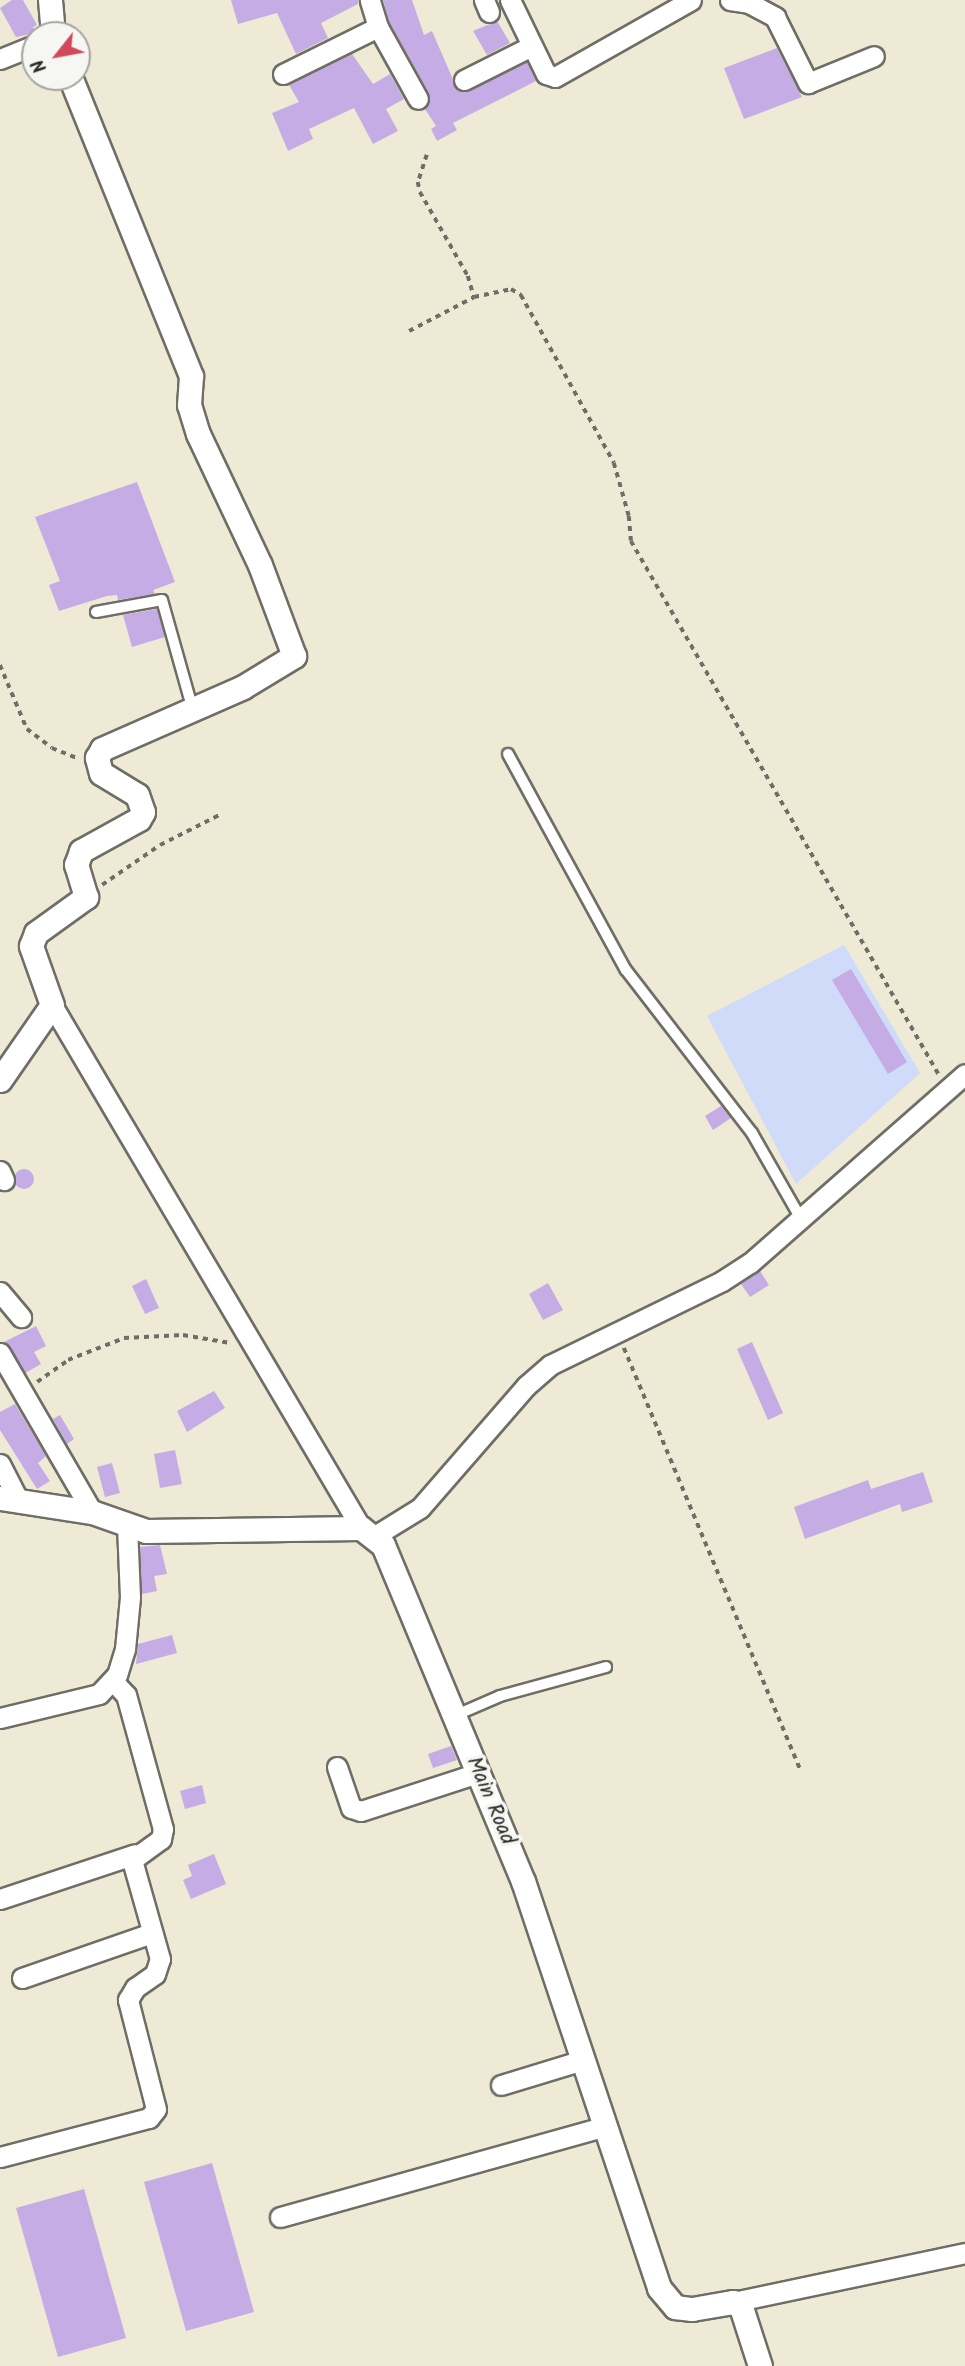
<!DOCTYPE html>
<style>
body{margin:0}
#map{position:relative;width:965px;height:2366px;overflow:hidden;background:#eeead5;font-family:Kalam,sans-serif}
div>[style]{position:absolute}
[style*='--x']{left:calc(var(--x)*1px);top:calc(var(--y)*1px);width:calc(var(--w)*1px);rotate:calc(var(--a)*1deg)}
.built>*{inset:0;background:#d0daf9}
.building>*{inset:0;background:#c5ace4}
.round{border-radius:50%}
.path>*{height:3.5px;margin-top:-1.75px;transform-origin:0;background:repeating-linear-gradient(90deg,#6f6e66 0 5px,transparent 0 10px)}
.roads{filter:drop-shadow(2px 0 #6f6e66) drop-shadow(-2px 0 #6f6e66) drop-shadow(0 2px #6f6e66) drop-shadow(0 -2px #6f6e66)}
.service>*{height:10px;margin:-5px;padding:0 5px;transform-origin:5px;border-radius:5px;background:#fff}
.minor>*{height:19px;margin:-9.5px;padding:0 9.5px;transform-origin:9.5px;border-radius:9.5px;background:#fff}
.tertiary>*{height:23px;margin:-11.5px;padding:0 11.5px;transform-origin:11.5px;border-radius:11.5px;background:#fff}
span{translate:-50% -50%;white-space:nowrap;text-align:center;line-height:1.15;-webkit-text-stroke:7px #f6f6f2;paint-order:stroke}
.street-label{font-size:21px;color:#2b2b2b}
.north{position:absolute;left:21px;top:21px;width:70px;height:70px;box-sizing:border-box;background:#f6f6f2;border:2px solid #a5a5a2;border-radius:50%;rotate:239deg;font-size:19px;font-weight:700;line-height:28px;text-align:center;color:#2b2b2b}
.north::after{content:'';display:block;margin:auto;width:24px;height:32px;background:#d1495b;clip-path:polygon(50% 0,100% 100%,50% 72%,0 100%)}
</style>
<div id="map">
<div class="built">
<i style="clip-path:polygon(844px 945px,920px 1073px,796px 1184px,707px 1016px)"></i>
</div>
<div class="building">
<i style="clip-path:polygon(12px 0,23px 0,37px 25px,33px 27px,36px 33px,16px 37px,0 8px)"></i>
<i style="clip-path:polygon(231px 0,358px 0,358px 4px,321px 23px,328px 38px,296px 54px,277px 13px,238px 24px)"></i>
<i style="clip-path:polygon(383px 0,412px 0,424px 35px,432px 31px,458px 91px,469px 91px,527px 62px,536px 81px,453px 123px,457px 130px,437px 141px,431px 129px,436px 126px,425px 109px,429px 93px,389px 22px)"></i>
<i style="clip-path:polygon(497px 21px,510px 43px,487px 55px,473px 31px)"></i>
<i style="clip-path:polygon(777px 48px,802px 97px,744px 119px,724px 68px)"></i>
<i style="clip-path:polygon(352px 54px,373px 84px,390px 74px,404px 99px,386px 109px,398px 131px,373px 144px,354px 108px,309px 129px,313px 139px,288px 151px,272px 113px,299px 102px,289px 85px)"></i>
<i style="clip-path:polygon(137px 482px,175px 582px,153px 590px,155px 594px,118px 600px,117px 595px,107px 596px,59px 611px,49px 585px,60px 581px,35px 517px)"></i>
<i style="clip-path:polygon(157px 609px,165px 637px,132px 647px,123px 615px)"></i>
<i style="clip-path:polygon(851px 969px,907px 1062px,888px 1074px,832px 980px)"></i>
<i style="clip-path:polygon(721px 1106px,731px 1118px,713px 1130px,705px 1116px)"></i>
<i class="round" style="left:14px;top:1169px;width:20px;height:20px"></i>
<i style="clip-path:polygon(760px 1271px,769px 1285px,750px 1297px,741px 1284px)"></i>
<i style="clip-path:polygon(146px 1279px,159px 1308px,145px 1314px,132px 1286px)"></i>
<i style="clip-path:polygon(548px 1283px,563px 1310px,543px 1320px,529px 1294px)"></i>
<i style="clip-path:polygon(36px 1326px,46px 1346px,34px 1352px,41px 1364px,25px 1373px,4px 1342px)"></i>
<i style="clip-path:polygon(752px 1342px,783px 1413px,768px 1420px,737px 1349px)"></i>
<i style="clip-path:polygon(214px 1391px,225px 1408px,187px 1432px,177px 1411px)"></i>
<i style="clip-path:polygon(15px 1404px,46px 1456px,38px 1463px,50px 1481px,37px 1489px,0 1430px,0 1412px)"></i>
<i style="clip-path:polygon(60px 1415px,74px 1439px,67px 1444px,53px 1419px)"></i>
<i style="clip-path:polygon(175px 1450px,182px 1484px,160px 1488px,154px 1454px)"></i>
<i style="clip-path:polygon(112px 1463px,120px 1493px,105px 1497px,97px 1467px)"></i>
<i style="clip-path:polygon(923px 1472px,933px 1502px,902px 1512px,900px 1504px,805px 1539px,794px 1507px,868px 1480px,871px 1489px)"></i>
<i style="clip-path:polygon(160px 1545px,167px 1574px,154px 1576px,157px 1591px,142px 1594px,140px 1547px)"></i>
<i style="clip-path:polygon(172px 1635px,177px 1653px,136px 1664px,138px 1644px)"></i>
<i style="clip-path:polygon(451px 1746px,457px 1760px,433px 1768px,428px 1754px)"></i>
<i style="clip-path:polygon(202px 1785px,206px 1803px,185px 1809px,180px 1791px)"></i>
<i style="clip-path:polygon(214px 1854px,226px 1884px,191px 1899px,183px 1880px,192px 1876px,188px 1865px)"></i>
<i style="clip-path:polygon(212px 2163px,254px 2312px,186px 2331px,144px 2182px)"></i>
<i style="clip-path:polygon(84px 2189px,126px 2338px,58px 2357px,16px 2208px)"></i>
</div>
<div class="path">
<i style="--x:427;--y:155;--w:28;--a:108"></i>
<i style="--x:418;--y:182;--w:10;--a:79"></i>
<i style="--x:420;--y:192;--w:97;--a:60.3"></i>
<i style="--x:468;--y:276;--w:22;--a:74"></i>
<i style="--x:409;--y:331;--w:73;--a:-27.6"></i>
<i style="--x:474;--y:297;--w:38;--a:-12"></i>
<i style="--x:511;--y:289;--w:12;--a:31"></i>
<i style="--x:521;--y:295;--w:192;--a:61"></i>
<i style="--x:614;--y:463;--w:55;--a:74.2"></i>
<i style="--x:629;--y:516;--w:25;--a:85"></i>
<i style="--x:631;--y:541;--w:616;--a:60.02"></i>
<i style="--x:0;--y:665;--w:69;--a:67.1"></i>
<i style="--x:27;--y:729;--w:31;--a:37"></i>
<i style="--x:52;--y:748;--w:29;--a:22"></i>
<i style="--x:102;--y:885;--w:70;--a:-34.6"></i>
<i style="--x:160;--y:845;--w:68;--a:-26.9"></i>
<i style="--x:624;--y:1348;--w:456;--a:67.3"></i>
<i style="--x:37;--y:1382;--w:38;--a:-35"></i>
<i style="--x:68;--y:1360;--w:60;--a:-21.4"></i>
<i style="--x:124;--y:1338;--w:59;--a:-2.9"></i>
<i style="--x:183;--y:1335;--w:48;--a:9.7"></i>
</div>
<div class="roads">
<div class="service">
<i style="--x:96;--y:612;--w:67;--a:-10.3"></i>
<i style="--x:162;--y:600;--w:111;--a:74.3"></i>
<i style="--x:508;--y:754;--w:246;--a:61.4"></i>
<i style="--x:626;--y:970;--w:206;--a:52.3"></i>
<i style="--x:752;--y:1133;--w:99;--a:60.3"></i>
<i style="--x:454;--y:1716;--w:50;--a:-23.5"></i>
<i style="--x:500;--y:1696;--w:110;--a:-15.3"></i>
</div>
<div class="minor">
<i style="--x:484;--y:0;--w:13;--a:67"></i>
<i style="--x:510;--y:0;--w:82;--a:64.1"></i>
<i style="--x:546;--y:74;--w:9;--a:18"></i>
<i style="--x:555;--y:77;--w:156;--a:-29.5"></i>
<i style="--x:730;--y:0;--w:19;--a:9"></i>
<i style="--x:749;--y:3;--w:30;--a:28"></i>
<i style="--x:775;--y:17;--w:74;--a:63.4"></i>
<i style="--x:808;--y:83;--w:71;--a:-22.2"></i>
<i style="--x:378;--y:27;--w:82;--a:60.9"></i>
<i style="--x:0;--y:59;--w:38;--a:-22"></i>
<i style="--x:283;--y:74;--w:106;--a:-26.3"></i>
<i style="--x:378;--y:27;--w:28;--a:-107"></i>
<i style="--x:464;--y:80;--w:74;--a:-26.6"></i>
<i style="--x:52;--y:1005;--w:607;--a:59.42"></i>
<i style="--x:0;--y:1171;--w:10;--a:66"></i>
<i style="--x:0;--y:1292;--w:33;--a:50"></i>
<i style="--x:0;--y:1353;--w:184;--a:59.9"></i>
<i style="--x:0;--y:1464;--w:39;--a:63"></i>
<i style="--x:373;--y:1537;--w:55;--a:-31.7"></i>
<i style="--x:420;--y:1508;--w:162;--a:-49"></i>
<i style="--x:526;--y:1386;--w:32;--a:-41"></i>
<i style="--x:550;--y:1365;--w:191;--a:-26"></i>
<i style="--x:722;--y:1281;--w:33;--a:-33"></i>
<i style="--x:750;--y:1263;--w:286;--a:-41.3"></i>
<i style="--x:0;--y:1718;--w:102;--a:-13.6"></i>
<i style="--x:99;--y:1694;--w:26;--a:-47"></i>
<i style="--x:117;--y:1675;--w:27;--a:-73"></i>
<i style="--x:125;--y:1649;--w:52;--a:-84.5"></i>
<i style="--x:130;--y:1597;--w:73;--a:-92.4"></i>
<i style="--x:337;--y:1767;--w:43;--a:71.1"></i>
<i style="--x:351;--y:1808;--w:10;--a:17"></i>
<i style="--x:361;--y:1811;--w:123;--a:-18"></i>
<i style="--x:0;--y:1899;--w:142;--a:-18.4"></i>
<i style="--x:22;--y:1978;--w:138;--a:-19.1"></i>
<i style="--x:501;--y:2085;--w:86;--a:-17"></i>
<i style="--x:0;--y:2157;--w:154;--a:-14.7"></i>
<i style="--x:149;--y:2118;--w:11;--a:-52"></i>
<i style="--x:156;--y:2109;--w:113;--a:-104.4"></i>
<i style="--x:128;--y:2000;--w:14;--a:-60"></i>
<i style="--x:135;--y:1988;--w:24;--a:-35"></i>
<i style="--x:155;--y:1974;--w:16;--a:-72"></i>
<i style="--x:160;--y:1959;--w:103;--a:-105.8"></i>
<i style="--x:132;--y:1860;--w:36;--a:-36"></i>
<i style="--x:161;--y:1839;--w:10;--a:-79"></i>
<i style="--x:163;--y:1829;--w:139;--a:-105.4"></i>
<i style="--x:126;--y:1695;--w:19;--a:-133"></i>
<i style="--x:280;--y:2217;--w:337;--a:-15.6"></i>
<i style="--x:733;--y:2302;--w:237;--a:-11.9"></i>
</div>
<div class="tertiary">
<i style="--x:50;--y:0;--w:35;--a:85"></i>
<i style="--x:0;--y:1080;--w:91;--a:-55.3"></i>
<i style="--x:52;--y:1005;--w:63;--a:-109.6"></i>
<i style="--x:31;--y:946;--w:14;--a:-69"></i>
<i style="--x:36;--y:933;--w:62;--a:-35.8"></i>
<i style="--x:86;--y:897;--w:34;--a:-107"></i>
<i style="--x:76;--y:865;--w:15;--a:-70"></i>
<i style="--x:81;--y:851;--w:66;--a:-28.9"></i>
<i style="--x:139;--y:819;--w:8;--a:-60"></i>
<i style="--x:143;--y:812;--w:18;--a:-109"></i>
<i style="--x:137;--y:795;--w:42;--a:-148.6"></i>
<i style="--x:101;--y:773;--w:16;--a:-105"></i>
<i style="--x:97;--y:758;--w:10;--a:-61"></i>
<i style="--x:102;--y:749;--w:154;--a:-23.7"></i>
<i style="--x:243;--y:687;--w:60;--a:-31.3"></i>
<i style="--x:294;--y:656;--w:97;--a:-110.5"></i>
<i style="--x:260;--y:565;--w:145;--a:-115.3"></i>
<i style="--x:198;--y:434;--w:30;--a:-107"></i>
<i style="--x:189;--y:405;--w:29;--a:-86"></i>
<i style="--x:191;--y:376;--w:323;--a:-112"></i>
<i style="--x:0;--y:1498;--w:93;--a:8.7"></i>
<i style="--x:92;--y:1512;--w:57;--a:19.4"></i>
<i style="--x:146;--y:1531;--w:215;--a:-0.8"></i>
<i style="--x:361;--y:1528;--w:28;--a:38"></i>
<i style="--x:383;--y:1545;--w:364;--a:67.4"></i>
<i style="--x:523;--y:1881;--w:429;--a:71.5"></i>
<i style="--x:659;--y:2288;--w:25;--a:50"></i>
<i style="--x:675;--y:2307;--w:17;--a:7"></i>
<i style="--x:692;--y:2309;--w:42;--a:-9.7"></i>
<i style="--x:733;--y:2302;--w:9;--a:32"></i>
<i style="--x:741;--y:2307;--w:62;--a:72.1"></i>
</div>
</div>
<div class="street-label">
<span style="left:490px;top:1801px;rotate:67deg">Main Road</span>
</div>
<div class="north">N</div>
</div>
